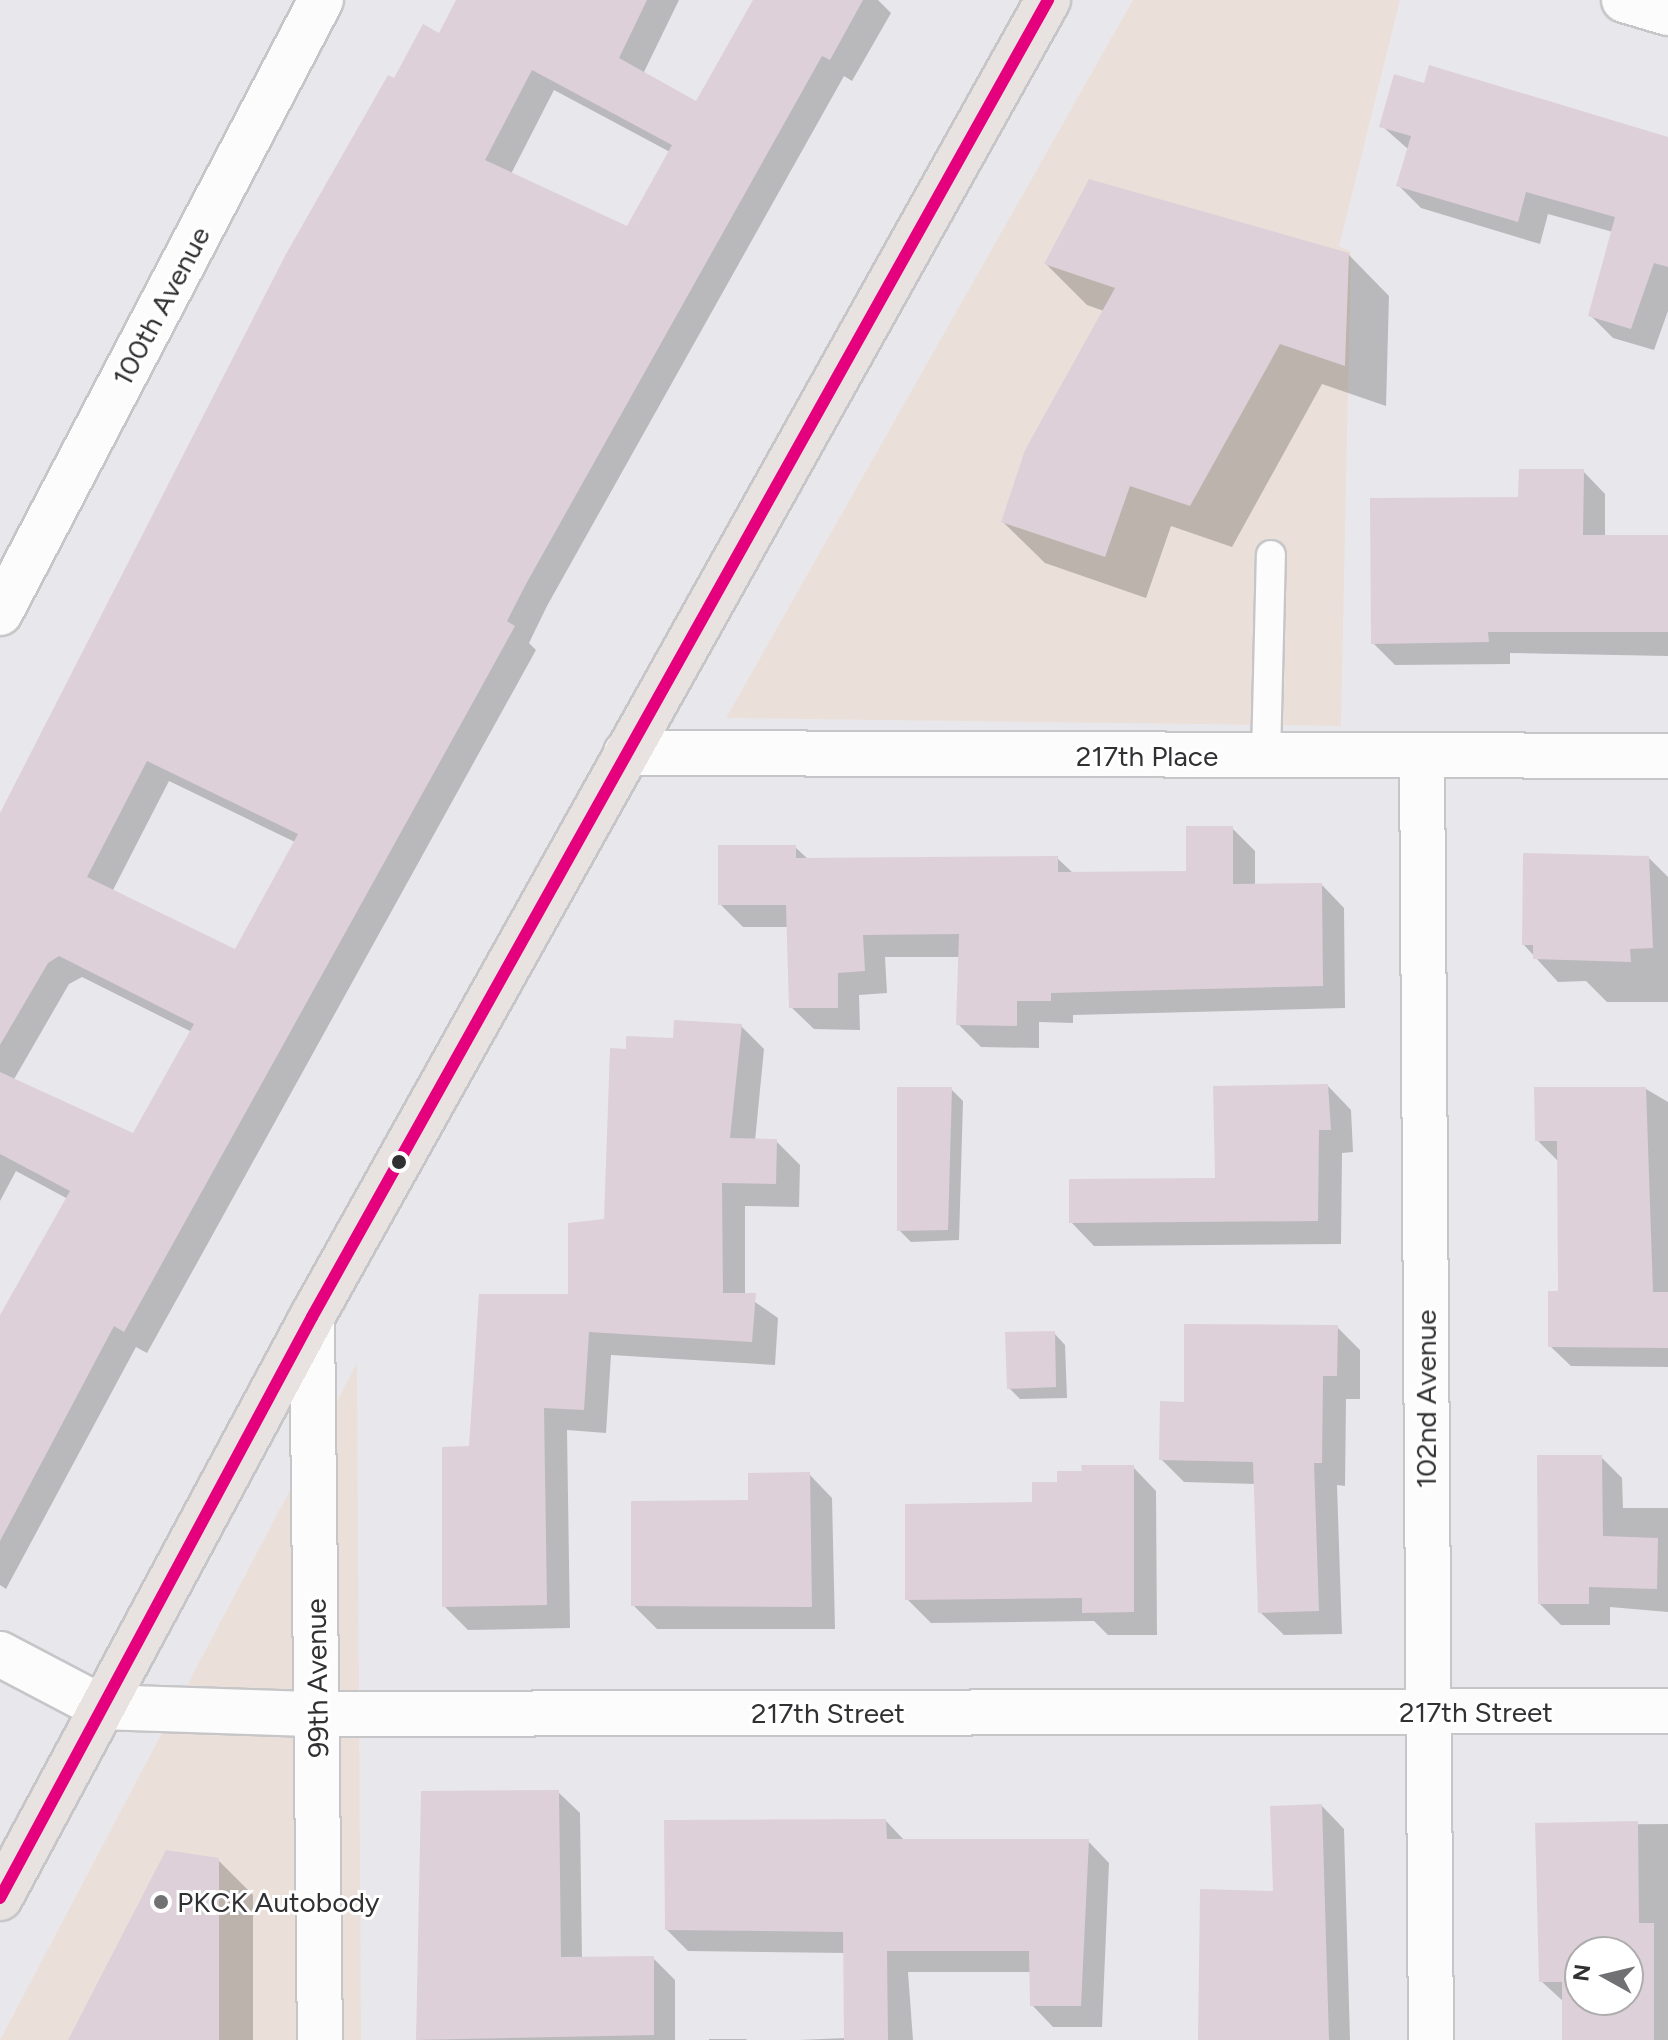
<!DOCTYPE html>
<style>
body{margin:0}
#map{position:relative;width:1668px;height:2040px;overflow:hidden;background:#e8e8ec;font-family:Figtree,sans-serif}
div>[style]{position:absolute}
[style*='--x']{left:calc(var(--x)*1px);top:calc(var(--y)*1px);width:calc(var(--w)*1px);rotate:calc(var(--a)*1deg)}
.industrial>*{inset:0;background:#ebe0d9}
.shadow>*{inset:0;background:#0003}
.building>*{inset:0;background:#ded0d8}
.roads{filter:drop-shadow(2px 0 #c6c6c8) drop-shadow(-2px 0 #c6c6c8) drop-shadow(0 2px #c6c6c8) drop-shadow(0 -2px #c6c6c8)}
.lane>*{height:28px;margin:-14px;padding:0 14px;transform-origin:14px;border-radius:14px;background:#fcfcfc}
.street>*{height:44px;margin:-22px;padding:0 22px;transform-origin:22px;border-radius:22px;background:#fcfcfc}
.primary>*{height:44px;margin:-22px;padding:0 22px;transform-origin:22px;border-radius:22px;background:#e8e3e1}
.bus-1>*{height:12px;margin:-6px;padding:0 6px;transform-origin:6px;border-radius:6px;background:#e5007d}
.dots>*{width:22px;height:22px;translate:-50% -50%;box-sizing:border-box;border:4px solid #fff;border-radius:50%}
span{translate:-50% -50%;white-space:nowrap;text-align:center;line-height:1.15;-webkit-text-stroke:6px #fff;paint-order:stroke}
.street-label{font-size:28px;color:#313134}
.poi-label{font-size:28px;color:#313134}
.left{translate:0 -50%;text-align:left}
.north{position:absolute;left:1564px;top:1936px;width:80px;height:80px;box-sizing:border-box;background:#fff;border:2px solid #adadae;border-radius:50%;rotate:278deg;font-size:22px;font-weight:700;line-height:32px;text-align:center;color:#313134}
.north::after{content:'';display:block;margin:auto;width:28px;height:36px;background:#717174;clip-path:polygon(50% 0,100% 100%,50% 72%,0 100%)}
</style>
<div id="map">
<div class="industrial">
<i style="clip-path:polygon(1133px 0,1400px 0,1339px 246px,1351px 251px,1341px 726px,726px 718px)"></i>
<i style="clip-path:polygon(357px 1363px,361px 2040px,0 2040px)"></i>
</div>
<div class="shadow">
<i style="clip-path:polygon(evenodd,458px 0,679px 0,643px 74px,696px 103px,762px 0,878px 0,891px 13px,852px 81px,844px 76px,547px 606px,529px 643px,536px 650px,202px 1254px,147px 1353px,136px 1347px,6px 1589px,0 1585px,0 1350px,68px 1199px,16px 1171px,0 1201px,0 825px,395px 81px,440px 36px,458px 0,554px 90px,670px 152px,628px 228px,511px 174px,554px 90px,458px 0,169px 781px,295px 842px,235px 952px,112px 892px,169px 781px,458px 0,82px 977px,192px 1032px,134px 1135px,13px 1081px,69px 984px,82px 977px)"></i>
<i style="clip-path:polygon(1382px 126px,1668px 139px,1668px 311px,1654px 350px,1613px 338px,1590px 315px,1613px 232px,1548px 214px,1540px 244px,1421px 208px,1398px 185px,1409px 150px)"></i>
<i style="clip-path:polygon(1348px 254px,1389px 296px,1386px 406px,1322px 384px,1232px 547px,1171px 526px,1146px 598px,1045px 563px,1003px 522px,1104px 311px,1087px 305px,1046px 264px)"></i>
<i style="clip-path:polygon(1583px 471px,1605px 494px,1605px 537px,1668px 537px,1668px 656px,1510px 653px,1510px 664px,1395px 665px,1373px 643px,1520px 499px)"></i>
<i style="clip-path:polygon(1232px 828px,1255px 851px,1255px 886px,1322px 885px,1344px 908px,1345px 1008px,1073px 1015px,1073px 1023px,1039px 1022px,1039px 1048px,981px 1047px,958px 1024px,960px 957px,885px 957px,887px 993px,859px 995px,860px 1030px,814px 1029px,791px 1007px,789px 927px,743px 927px,720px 904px,795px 847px,809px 860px,1057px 858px,1073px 873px,1188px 873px)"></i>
<i style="clip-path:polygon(1649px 858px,1668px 877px,1668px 1002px,1607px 1002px,1586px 981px,1558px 982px,1524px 945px)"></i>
<i style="clip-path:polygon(741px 1026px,764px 1049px,755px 1141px,776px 1141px,800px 1165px,799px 1207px,745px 1206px,745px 1295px,778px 1318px,775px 1365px,611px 1355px,606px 1433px,567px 1430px,570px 1628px,468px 1630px,444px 1606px,471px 1448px,570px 1296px,606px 1220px,628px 1051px)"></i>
<i style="clip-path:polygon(1328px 1086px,1351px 1110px,1353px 1152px,1342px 1153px,1341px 1244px,1094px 1246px,1071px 1222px,1217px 1180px)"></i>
<i style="clip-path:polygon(951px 1089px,963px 1101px,959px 1240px,911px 1242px,899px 1230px)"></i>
<i style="clip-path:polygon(1646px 1089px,1668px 1102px,1668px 1367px,1571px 1366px,1550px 1346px,1560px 1293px,1558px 1161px,1537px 1140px)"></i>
<i style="clip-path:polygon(1337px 1327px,1360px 1350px,1360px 1399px,1346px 1399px,1345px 1486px,1337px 1485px,1342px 1634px,1284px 1635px,1260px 1612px,1256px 1484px,1184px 1482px,1161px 1459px)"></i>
<i style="clip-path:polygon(1054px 1333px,1065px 1345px,1067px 1398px,1020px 1399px,1009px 1388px)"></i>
<i style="clip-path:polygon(1601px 1457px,1622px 1478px,1623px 1508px,1668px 1508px,1668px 1612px,1610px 1607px,1610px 1625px,1561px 1625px,1540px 1604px)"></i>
<i style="clip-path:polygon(1133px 1467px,1156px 1491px,1157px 1635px,1108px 1635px,1094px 1621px,931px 1623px,907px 1599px,1059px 1484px)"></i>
<i style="clip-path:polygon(809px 1474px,832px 1498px,835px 1629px,657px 1629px,633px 1605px,750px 1502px)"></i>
<i style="clip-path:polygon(558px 1792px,580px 1813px,582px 1959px,653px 1958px,675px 1980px,675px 2040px,419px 2040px,423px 1793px)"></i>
<i style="clip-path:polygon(1322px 1806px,1344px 1829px,1350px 2040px,1200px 2040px)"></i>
<i style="clip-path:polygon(886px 1821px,905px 1841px,1088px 1841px,1109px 1863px,1102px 2027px,1053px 2027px,1032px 2005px,1032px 1972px,908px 1972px,913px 2040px,799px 2040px,846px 2038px,846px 1953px,688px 1951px,667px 1930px)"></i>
<i style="clip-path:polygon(evenodd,1668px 1824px,1668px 2040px,1579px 2040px,1564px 2002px,1541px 1981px,1537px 1825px,1668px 1824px,1580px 1952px,1628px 1952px,1628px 2000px,1580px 2000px,1580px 1952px)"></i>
<i style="clip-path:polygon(218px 1860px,253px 1895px,253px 2040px,71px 2040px)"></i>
<i style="clip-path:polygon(709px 2039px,746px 2039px,747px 2040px,709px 2040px)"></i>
</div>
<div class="building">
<i style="clip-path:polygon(evenodd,456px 0,647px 0,619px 58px,696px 101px,753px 0,863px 0,830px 60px,822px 56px,526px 584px,507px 621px,515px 626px,477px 695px,124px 1332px,114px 1326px,0 1541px,0 1315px,70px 1191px,0 1154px,0 1072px,133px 1133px,194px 1024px,59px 956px,48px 963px,0 1045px,0 813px,286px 254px,388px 75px,394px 78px,423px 24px,439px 33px,456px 0,532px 70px,672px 145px,627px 226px,485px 160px,532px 70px,456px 0,147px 761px,298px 834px,235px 949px,87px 877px,147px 761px)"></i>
<i style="clip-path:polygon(1429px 65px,1668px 137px,1668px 267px,1654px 263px,1631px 329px,1588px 316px,1615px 217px,1526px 192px,1518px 222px,1396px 186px,1411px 136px,1379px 127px,1394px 74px,1424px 83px)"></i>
<i style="clip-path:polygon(1089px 179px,1349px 253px,1345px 366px,1280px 344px,1190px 506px,1130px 486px,1105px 557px,1001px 522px,1025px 450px,1115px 288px,1044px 264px)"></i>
<i style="clip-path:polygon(1519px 469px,1584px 469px,1583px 535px,1668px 535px,1668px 632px,1488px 632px,1489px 642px,1371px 644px,1370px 498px,1518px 497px)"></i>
<i style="clip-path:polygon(1186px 826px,1233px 826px,1233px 884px,1322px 883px,1323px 986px,1051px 993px,1051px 1001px,1017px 1001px,1017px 1026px,956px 1025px,959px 934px,863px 935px,865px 971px,838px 973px,838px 1008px,789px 1008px,786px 905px,718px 905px,718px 845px,796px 845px,796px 858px,1058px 856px,1058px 872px,1186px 871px)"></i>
<i style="clip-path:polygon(1523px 853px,1649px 856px,1653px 948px,1630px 949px,1631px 962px,1533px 959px,1533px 945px,1522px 945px)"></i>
<i style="clip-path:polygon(674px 1020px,742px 1024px,730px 1138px,777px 1139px,776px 1184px,722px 1183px,723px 1293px,756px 1293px,752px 1342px,589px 1332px,584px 1410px,544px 1408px,547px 1605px,442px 1607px,442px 1447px,469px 1446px,479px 1294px,568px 1294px,568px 1223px,604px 1219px,610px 1048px,626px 1049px,626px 1036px,673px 1038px)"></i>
<i style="clip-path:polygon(1328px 1084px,1331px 1130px,1319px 1130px,1318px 1221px,1069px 1223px,1069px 1179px,1215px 1178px,1213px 1086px)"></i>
<i style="clip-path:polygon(897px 1087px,952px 1087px,948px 1230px,897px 1231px)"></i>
<i style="clip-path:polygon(1534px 1087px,1646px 1087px,1653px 1292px,1668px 1292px,1668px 1348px,1548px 1347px,1548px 1291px,1558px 1291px,1557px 1141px,1535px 1141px)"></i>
<i style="clip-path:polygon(1184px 1324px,1338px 1325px,1337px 1376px,1323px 1376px,1322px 1463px,1314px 1463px,1319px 1611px,1258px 1613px,1253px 1462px,1159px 1460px,1160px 1401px,1184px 1402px)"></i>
<i style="clip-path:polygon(1055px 1331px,1056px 1387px,1007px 1389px,1005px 1332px)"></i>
<i style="clip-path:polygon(1537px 1455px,1602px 1455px,1603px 1536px,1658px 1538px,1657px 1589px,1589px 1587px,1589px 1604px,1538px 1604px)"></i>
<i style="clip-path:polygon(1081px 1465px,1134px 1465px,1134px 1612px,1082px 1613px,1082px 1598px,905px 1600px,905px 1504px,1032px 1502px,1032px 1482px,1057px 1482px,1057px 1471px,1082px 1471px)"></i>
<i style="clip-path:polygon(810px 1472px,812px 1607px,631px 1606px,631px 1501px,748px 1500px,748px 1473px)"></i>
<i style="clip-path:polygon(559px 1790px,561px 1957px,654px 1956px,654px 2035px,416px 2040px,421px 1791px)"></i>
<i style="clip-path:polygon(1322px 1804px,1329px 2040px,1198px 2040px,1200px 1889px,1273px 1891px,1270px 1806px)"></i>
<i style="clip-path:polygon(886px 1819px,887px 1839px,1089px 1839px,1081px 2006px,1030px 2006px,1029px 1951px,887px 1951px,888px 2040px,844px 2040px,843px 1932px,665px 1930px,664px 1820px)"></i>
<i style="clip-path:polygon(evenodd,1638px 1821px,1639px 1923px,1654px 1923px,1654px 2040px,1562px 2040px,1562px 1982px,1539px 1982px,1535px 1823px,1638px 1821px,1580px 1952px,1628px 1952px,1628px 2000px,1580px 2000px,1580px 1952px)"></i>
<i style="clip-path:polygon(166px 1850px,219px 1858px,219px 2040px,68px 2040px)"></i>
</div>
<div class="roads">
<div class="lane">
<i style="--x:1266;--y:756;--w:201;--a:-88.6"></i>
</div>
<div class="street">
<i style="--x:1624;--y:0;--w:46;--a:16.5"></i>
<i style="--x:0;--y:613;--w:692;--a:-62.36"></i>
<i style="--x:626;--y:753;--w:1042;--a:0.16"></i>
<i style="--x:1422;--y:757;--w:1283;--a:89.6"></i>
<i style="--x:312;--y:1317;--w:723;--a:89.37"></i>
<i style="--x:0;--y:1654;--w:114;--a:27.7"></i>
<i style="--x:101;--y:1707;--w:216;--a:1.9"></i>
<i style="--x:317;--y:1714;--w:1351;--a:-0.13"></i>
</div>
<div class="primary">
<i style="--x:0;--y:1898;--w:659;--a:-61.76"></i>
<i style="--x:312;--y:1317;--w:1509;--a:-60.8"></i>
</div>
</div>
<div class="bus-1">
<i style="--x:0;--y:1898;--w:659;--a:-61.76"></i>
<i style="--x:312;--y:1317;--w:1509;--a:-60.8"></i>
</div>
<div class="dots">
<i style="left:399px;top:1162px;background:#313134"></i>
<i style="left:161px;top:1902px;background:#717174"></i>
</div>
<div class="street-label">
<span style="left:161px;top:306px;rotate:-62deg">100th Avenue</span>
<span style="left:1147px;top:756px">217th Place</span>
<span style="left:1426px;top:1399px;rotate:-90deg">102nd Avenue</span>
<span style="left:317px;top:1678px;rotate:-91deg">99th Avenue</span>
<span style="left:1476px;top:1712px">217th Street</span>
<span style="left:828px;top:1713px">217th Street</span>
</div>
<div class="poi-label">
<span class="left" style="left:177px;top:1902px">PKCK Autobody</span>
</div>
<div class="north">N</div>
</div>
